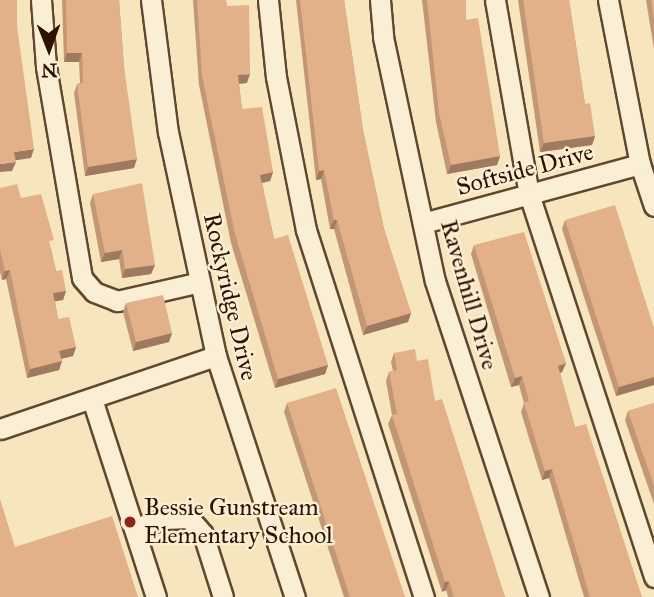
<!DOCTYPE html>
<style>
body{margin:0}
#map{position:relative;width:654px;height:597px;overflow:hidden;background:#f7e5bd;font-family:"IM FELL Great Primer",serif}
div>[style]{position:absolute}
[style*='--x']{left:calc(var(--x)*1px);top:calc(var(--y)*1px);width:calc(var(--w)*1px);rotate:calc(var(--a)*1deg)}
.roads{filter:drop-shadow(2px 0 #60472f) drop-shadow(-2px 0 #60472f) drop-shadow(0 2px #60472f) drop-shadow(0 -2px #60472f)}
.minor>*{height:19px;margin:-9.5px;padding:0 9.5px;transform-origin:9.5px;border-radius:9.5px;background:#faeed4}
.wall>*{inset:0;background:#c29776}
.shaded-wall>*{inset:0;background:#9e7b60}
.building>*{inset:0;background:#e2b089}
.dots>*{width:19px;height:19px;translate:-50% -50%;box-sizing:border-box;border:4px solid #faeed4;border-radius:50%}
span{translate:-50% -50%;white-space:nowrap;text-align:center;line-height:1.15;-webkit-text-stroke:5px #faeed4;paint-order:stroke}
.street-label{font-size:24px;color:#2e1200}
.poi-label{font-size:24px;color:#2e1200}
.left{translate:0 -50%;text-align:left}
.north{position:absolute;left:14px;top:14px;width:70px;height:70px;-webkit-text-stroke:5px #faeed4;paint-order:stroke;rotate:179deg;font-size:19px;font-weight:700;line-height:28px;text-align:center;color:#2e1200}
.north::after{content:'';display:block;margin:auto;width:24px;height:32px;background:#2e1200;clip-path:polygon(50% 0,100% 100%,50% 72%,0 100%)}
</style>
<div id="map">
<div class="roads">
<div class="minor">
<i style="--x:41;--y:0;--w:67;--a:85.7"></i>
<i style="--x:46;--y:67;--w:214;--a:80.3"></i>
<i style="--x:82;--y:278;--w:18;--a:49"></i>
<i style="--x:94;--y:292;--w:25;--a:21"></i>
<i style="--x:117;--y:301;--w:85;--a:-12.9"></i>
<i style="--x:151;--y:0;--w:133;--a:82.7"></i>
<i style="--x:168;--y:132;--w:229;--a:77.9"></i>
<i style="--x:216;--y:356;--w:254;--a:71.9"></i>
<i style="--x:268;--y:0;--w:77;--a:84.1"></i>
<i style="--x:276;--y:77;--w:156;--a:78.9"></i>
<i style="--x:306;--y:230;--w:386;--a:72.2"></i>
<i style="--x:380;--y:0;--w:37;--a:85"></i>
<i style="--x:383;--y:37;--w:249;--a:78"></i>
<i style="--x:435;--y:281;--w:333;--a:71.8"></i>
<i style="--x:495;--y:0;--w:197;--a:80.1"></i>
<i style="--x:529;--y:194;--w:403;--a:71.9"></i>
<i style="--x:608;--y:0;--w:167;--a:79"></i>
<i style="--x:640;--y:164;--w:44;--a:71.6"></i>
<i style="--x:423;--y:223;--w:225;--a:-15.2"></i>
<i style="--x:92;--y:399;--w:208;--a:72.1"></i>
<i style="--x:0;--y:429;--w:228;--a:-18.7"></i>
<i style="--x:134;--y:528;--w:31;--a:-17"></i>
<i style="--x:164;--y:519;--w:25;--a:-2"></i>
<i style="--x:189;--y:518;--w:21;--a:49"></i>
<i style="--x:203;--y:534;--w:66;--a:72.4"></i>
</div>
</div>
<div class="wall">
<i style="clip-path:polygon(62px 0,119px 0,124px 67px,134px 168px,85px 176px,74px 93px,77px 84px,80px 83px,79px 62px,64px 62px)"></i>
<i style="clip-path:polygon(193px 0,226px 0,227px 6px,247px 83px,239px 84px,242px 109px,273px 172px,270px 181px,262px 183px,274px 239px,328px 365px,325px 374px,275px 388px,231px 243px,199px 85px)"></i>
<i style="clip-path:polygon(296px 0,344px 0,363px 130px,384px 229px,411px 313px,408px 322px,363px 335px,334px 229px,330px 229px,321px 179px,316px 180px)"></i>
<i style="clip-path:polygon(422px 0,466px 0,466px 20px,500px 156px,497px 165px,447px 174px,436px 122px)"></i>
<i style="clip-path:polygon(518px 0,569px 0,585px 104px,595px 136px,592px 145px,540px 152px)"></i>
<i style="clip-path:polygon(646px 0,654px 0,654px 49px)"></i>
<i style="clip-path:polygon(0 188px,21px 198px,51px 249px,56px 271px,66px 291px,63px 300px,55px 301px,58px 319px,76px 347px,73px 356px,61px 359px,62px 361px,59px 370px,27px 378px,6px 279px,2px 280px,0 272px)"></i>
<i style="clip-path:polygon(93px 194px,155px 265px,151px 274px,122px 278px,119px 259px,101px 262px,90px 203px)"></i>
<i style="clip-path:polygon(565px 220px,654px 328px,654px 385px,616px 396px,562px 229px)"></i>
<i style="clip-path:polygon(474px 245px,566px 363px,562px 372px,560px 373px,575px 427px,642px 597px,584px 597px,549px 478px,542px 480px,528px 435px,521px 412px,524px 403px,519px 385px,511px 387px,471px 254px)"></i>
<i style="clip-path:polygon(126px 303px,172px 333px,169px 342px,133px 351px,123px 312px)"></i>
<i style="clip-path:polygon(394px 353px,417px 361px,435px 401px,505px 597px,448px 597px,446px 590px,442px 592px,388px 424px,392px 415px,386px 381px,389px 372px,393px 371px,391px 362px)"></i>
<i style="clip-path:polygon(287px 403px,405px 597px,344px 597px,284px 412px)"></i>
<i style="clip-path:polygon(654px 403px,654px 504px,625px 420px,628px 411px)"></i>
</div>
<div class="shaded-wall">
<i style="clip-path:polygon(67px 53px,82px 53px,79px 62px,64px 62px)"></i>
<i style="clip-path:polygon(250px 74px,247px 83px,234px 84px,238px 75px)"></i>
<i style="clip-path:polygon(595px 136px,592px 145px,540px 152px,544px 143px)"></i>
<i style="clip-path:polygon(34px 149px,31px 158px,11px 161px,14px 152px)"></i>
<i style="clip-path:polygon(500px 156px,497px 165px,447px 174px,451px 165px)"></i>
<i style="clip-path:polygon(137px 159px,134px 168px,85px 176px,88px 167px)"></i>
<i style="clip-path:polygon(16px 162px,12px 171px,0 172px,0 164px)"></i>
<i style="clip-path:polygon(324px 170px,321px 179px,316px 180px,319px 171px)"></i>
<i style="clip-path:polygon(273px 172px,270px 181px,257px 184px,260px 175px)"></i>
<i style="clip-path:polygon(334px 220px,337px 220px,334px 229px,330px 229px)"></i>
<i style="clip-path:polygon(122px 250px,119px 259px,101px 262px,105px 253px)"></i>
<i style="clip-path:polygon(155px 265px,151px 274px,122px 278px,125px 269px)"></i>
<i style="clip-path:polygon(10px 270px,6px 279px,2px 280px,5px 271px)"></i>
<i style="clip-path:polygon(66px 291px,63px 300px,50px 302px,53px 293px)"></i>
<i style="clip-path:polygon(411px 313px,408px 322px,363px 335px,367px 326px)"></i>
<i style="clip-path:polygon(172px 333px,169px 342px,133px 351px,136px 342px)"></i>
<i style="clip-path:polygon(76px 347px,73px 356px,56px 360px,59px 351px)"></i>
<i style="clip-path:polygon(62px 361px,59px 370px,27px 378px,30px 369px)"></i>
<i style="clip-path:polygon(566px 363px,562px 372px,554px 375px,558px 366px)"></i>
<i style="clip-path:polygon(328px 365px,325px 374px,275px 388px,278px 379px)"></i>
<i style="clip-path:polygon(522px 376px,519px 385px,511px 387px,515px 378px)"></i>
<i style="clip-path:polygon(654px 377px,654px 385px,616px 396px,619px 387px)"></i>
<i style="clip-path:polygon(552px 469px,549px 478px,542px 480px,545px 471px)"></i>
<i style="clip-path:polygon(449px 581px,446px 590px,442px 592px,445px 582px)"></i>
</div>
<div class="building">
<i style="clip-path:polygon(0 0,17px 0,17px 26px,34px 149px,14px 152px,16px 162px,0 164px)"></i>
<i style="clip-path:polygon(66px 0,119px 0,124px 67px,137px 159px,88px 167px,77px 84px,83px 83px,82px 53px,67px 53px)"></i>
<i style="clip-path:polygon(197px 0,226px 0,227px 6px,249px 5px,250px 74px,238px 75px,242px 109px,262px 107px,273px 172px,260px 175px,274px 239px,288px 235px,328px 365px,278px 379px,235px 234px,202px 76px)"></i>
<i style="clip-path:polygon(300px 0,344px 0,363px 130px,384px 229px,411px 313px,367px 326px,337px 220px,334px 220px,324px 170px,319px 171px)"></i>
<i style="clip-path:polygon(427px 0,466px 0,466px 20px,478px 18px,500px 156px,451px 165px,439px 113px)"></i>
<i style="clip-path:polygon(523px 0,569px 0,585px 104px,590px 103px,595px 136px,544px 143px)"></i>
<i style="clip-path:polygon(651px 0,654px 0,654px 20px)"></i>
<i style="clip-path:polygon(142px 183px,155px 265px,125px 269px,122px 250px,105px 253px,93px 194px)"></i>
<i style="clip-path:polygon(17px 184px,21px 198px,41px 194px,54px 240px,49px 241px,56px 271px,62px 270px,66px 291px,53px 293px,58px 319px,69px 317px,76px 347px,59px 351px,62px 361px,30px 369px,10px 270px,5px 271px,0 249px,0 188px)"></i>
<i style="clip-path:polygon(615px 205px,654px 328px,654px 377px,619px 387px,565px 220px)"></i>
<i style="clip-path:polygon(524px 232px,566px 363px,558px 366px,575px 427px,586px 424px,642px 597px,590px 597px,552px 469px,545px 471px,531px 426px,524px 403px,529px 401px,522px 376px,515px 378px,474px 245px)"></i>
<i style="clip-path:polygon(163px 295px,172px 333px,136px 342px,126px 303px)"></i>
<i style="clip-path:polygon(415px 349px,417px 361px,428px 359px,435px 401px,442px 399px,505px 597px,454px 597px,449px 581px,445px 582px,392px 415px,397px 414px,389px 372px,397px 370px,394px 353px)"></i>
<i style="clip-path:polygon(336px 388px,405px 597px,350px 597px,287px 403px)"></i>
<i style="clip-path:polygon(654px 403px,654px 486px,628px 411px)"></i>
<i style="clip-path:polygon(0 499px,15px 547px,112px 516px,138px 597px,0 597px)"></i>
</div>
<div class="dots">
<i style="left:130px;top:522px;background:#8f2418"></i>
</div>
<div class="street-label">
<span style="left:525px;top:170px;rotate:-15deg">Softside Drive</span>
<span style="left:469px;top:295px;rotate:74deg">Ravenhill Drive</span>
<span style="left:230px;top:297px;rotate:77deg">Rockyridge Drive</span>
</div>
<div class="poi-label">
<span class="left" style="left:144px;top:522px">Bessie Gunstream<br>Elementary School</span>
</div>
<div class="north">N</div>
</div>
